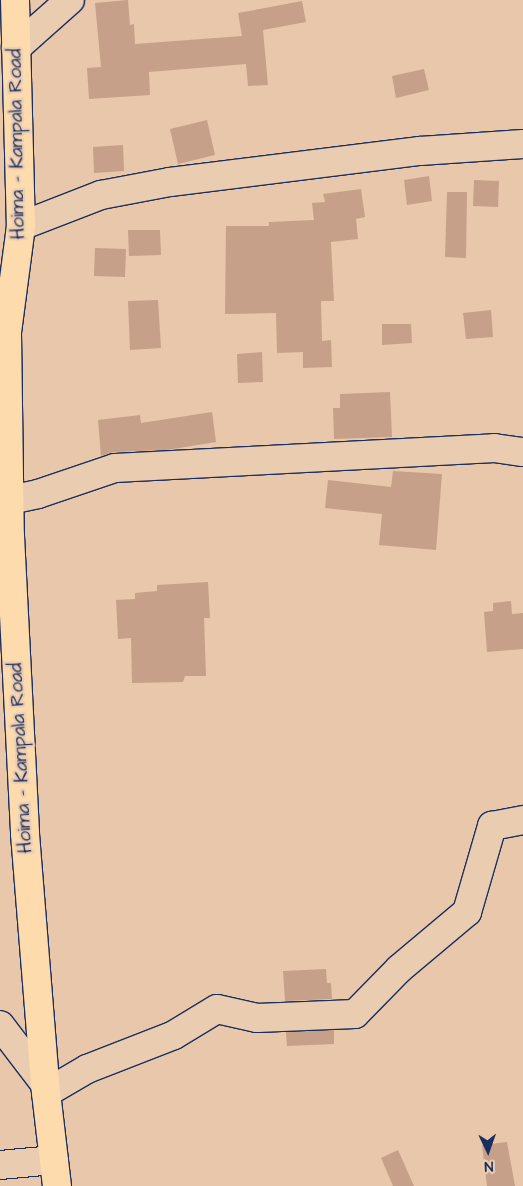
<!DOCTYPE html>
<style>
body{margin:0}
#map{position:relative;width:523px;height:1186px;overflow:hidden;background:#e8c7aa;font-family:"Architects Daughter",sans-serif}
div>[style]{position:absolute}
[style*='--x']{left:calc(var(--x)*1px);top:calc(var(--y)*1px);width:calc(var(--w)*1px);rotate:calc(var(--a)*1deg)}
.building>*{inset:0;background:#c7a08a}
.roads{filter:drop-shadow(1px 0 #1b2f5e) drop-shadow(-1px 0 #1b2f5e) drop-shadow(0 1px #1b2f5e) drop-shadow(0 -1px #1b2f5e)}
.minor>*{height:28px;margin:-14px;padding:0 14px;transform-origin:14px;border-radius:14px;background:#eacdb1}
.major>*{height:28px;margin:-14px;padding:0 14px;transform-origin:14px;border-radius:14px;background:#fedbac}
span{translate:-50% -50%;white-space:nowrap;text-align:center;line-height:1.15;-webkit-text-stroke:4.5px #eacdb1;paint-order:stroke}
.street-label{font-size:19px;color:#1b2f5e}
.north{position:absolute;left:463px;top:1126px;width:50px;height:50px;-webkit-text-stroke:4px #eacdb1;paint-order:stroke;rotate:177deg;font-size:14px;font-weight:700;line-height:20px;text-align:center;color:#1b2f5e}
.north::after{content:'';display:block;margin:auto;width:18px;height:22px;background:#1b2f5e;clip-path:polygon(50% 0,100% 100%,50% 72%,0 100%)}
</style>
<div id="map">
<div class="building">
<i style="clip-path:polygon(128px 0,130px 25px,134px 24px,135px 44px,242px 36px,238px 13px,302px 1px,306px 22px,263px 30px,268px 85px,248px 86px,246px 64px,149px 72px,150px 95px,89px 99px,87px 68px,101px 67px,95px 3px)"></i>
<i style="clip-path:polygon(424px 69px,429px 90px,396px 98px,392px 76px)"></i>
<i style="clip-path:polygon(207px 120px,215px 155px,178px 164px,170px 129px)"></i>
<i style="clip-path:polygon(123px 145px,124px 171px,94px 173px,93px 147px)"></i>
<i style="clip-path:polygon(429px 176px,432px 201px,407px 205px,404px 180px)"></i>
<i style="clip-path:polygon(474px 180px,499px 181px,498px 207px,473px 206px)"></i>
<i style="clip-path:polygon(361px 189px,365px 217px,356px 219px,358px 239px,331px 242px,334px 301px,321px 301px,322px 341px,331px 340px,332px 367px,303px 368px,303px 352px,277px 353px,276px 313px,225px 314px,226px 226px,269px 226px,269px 222px,314px 220px,312px 203px,325px 202px,323px 194px)"></i>
<i style="clip-path:polygon(447px 192px,467px 192px,466px 258px,445px 257px)"></i>
<i style="clip-path:polygon(128px 230px,160px 230px,161px 255px,129px 256px)"></i>
<i style="clip-path:polygon(95px 248px,126px 249px,125px 277px,94px 276px)"></i>
<i style="clip-path:polygon(158px 300px,161px 348px,130px 350px,128px 301px)"></i>
<i style="clip-path:polygon(491px 310px,493px 337px,466px 339px,463px 313px)"></i>
<i style="clip-path:polygon(382px 324px,411px 324px,412px 343px,382px 345px)"></i>
<i style="clip-path:polygon(262px 352px,263px 382px,238px 383px,237px 354px)"></i>
<i style="clip-path:polygon(390px 392px,392px 437px,334px 439px,333px 408px,340px 408px,340px 394px)"></i>
<i style="clip-path:polygon(212px 412px,216px 442px,167px 450px,114px 452px,101px 456px,98px 420px,140px 415px,141px 423px)"></i>
<i style="clip-path:polygon(393px 471px,442px 474px,436px 550px,379px 545px,382px 514px,325px 508px,328px 480px,391px 487px)"></i>
<i style="clip-path:polygon(208px 582px,210px 618px,204px 618px,206px 676px,185px 676px,183px 682px,132px 683px,131px 638px,118px 639px,116px 600px,135px 599px,135px 593px,157px 591px,157px 585px)"></i>
<i style="clip-path:polygon(511px 601px,512px 614px,523px 613px,523px 649px,487px 652px,484px 612px,493px 611px,493px 603px)"></i>
<i style="clip-path:polygon(326px 969px,327px 983px,331px 983px,332px 999px,285px 1001px,283px 971px)"></i>
<i style="clip-path:polygon(334px 1030px,334px 1044px,287px 1046px,286px 1032px)"></i>
<i style="clip-path:polygon(507px 1142px,515px 1186px,487px 1186px,482px 1145px)"></i>
<i style="clip-path:polygon(398px 1150px,414px 1186px,393px 1186px,381px 1158px)"></i>
</div>
<div class="roads">
<div class="minor">
<i style="--x:16;--y:48;--w:72;--a:-41.6"></i>
<i style="--x:21;--y:226;--w:86;--a:-21.2"></i>
<i style="--x:101;--y:195;--w:70;--a:-10.7"></i>
<i style="--x:170;--y:182;--w:252;--a:-7.1"></i>
<i style="--x:420;--y:151;--w:103;--a:-3.9"></i>
<i style="--x:10;--y:500;--w:29;--a:-12"></i>
<i style="--x:38;--y:494;--w:81;--a:-18.7"></i>
<i style="--x:115;--y:468;--w:380;--a:-3"></i>
<i style="--x:494;--y:448;--w:29;--a:8"></i>
<i style="--x:0;--y:1025;--w:74;--a:52.7"></i>
<i style="--x:46;--y:1093;--w:48;--a:-30.3"></i>
<i style="--x:87;--y:1069;--w:93;--a:-21.3"></i>
<i style="--x:174;--y:1035;--w:50;--a:-31.2"></i>
<i style="--x:217;--y:1009;--w:41;--a:12.7"></i>
<i style="--x:257;--y:1018;--w:98;--a:-2.3"></i>
<i style="--x:355;--y:1014;--w:63;--a:-45.6"></i>
<i style="--x:399;--y:969;--w:89;--a:-40"></i>
<i style="--x:467;--y:912;--w:90;--a:-73.8"></i>
<i style="--x:492;--y:826;--w:32;--a:-11"></i>
<i style="--x:0;--y:1165;--w:54;--a:-5.3"></i>
</div>
<div class="major">
<i style="--x:15;--y:0;--w:226;--a:88.5"></i>
<i style="--x:21;--y:226;--w:108;--a:97.5"></i>
<i style="--x:7;--y:333;--w:203;--a:89.2"></i>
<i style="--x:10;--y:536;--w:298;--a:87.1"></i>
<i style="--x:25;--y:834;--w:251;--a:85.4"></i>
<i style="--x:45;--y:1084;--w:103;--a:83.3"></i>
</div>
</div>
<div class="street-label">
<span style="left:17px;top:144px;rotate:-91deg">Hoima - Kampala Road</span>
<span style="left:21px;top:758px;rotate:-93deg">Hoima - Kampala Road</span>
</div>
<div class="north">N</div>
</div>
